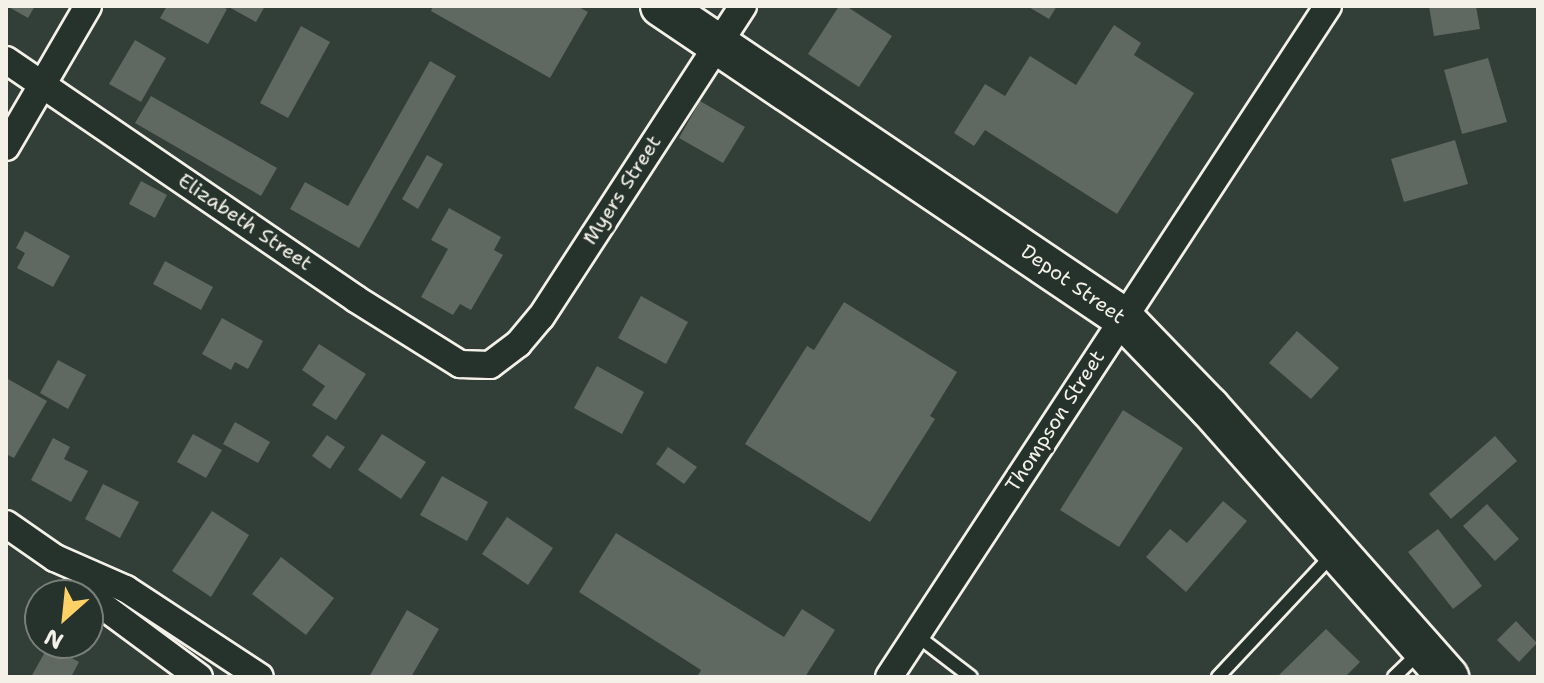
<!DOCTYPE html>
<style>
body{margin:0}
#map{position:relative;width:1544px;height:683px;overflow:hidden;background:#323e38;font-family:"Shantell Sans",sans-serif}
div>[style]{position:absolute}
[style*='--x']{left:calc(var(--x)*1px);top:calc(var(--y)*1px);width:calc(var(--w)*1px);rotate:calc(var(--a)*1deg)}
.building>*{inset:0;background:#5f6861}
.roads{filter:drop-shadow(2px 0 #f4f1e8) drop-shadow(-2px 0 #f4f1e8) drop-shadow(0 2px #f4f1e8) drop-shadow(0 -2px #f4f1e8)}
.service>*{height:12px;margin:-6px;padding:0 6px;transform-origin:6px;border-radius:6px;background:#26332d}
.minor>*{height:26px;margin:-13px;padding:0 13px;transform-origin:13px;border-radius:13px;background:#26332d}
.primary>*{height:40px;margin:-20px;padding:0 20px;transform-origin:20px;border-radius:20px;background:#26332d}
span{translate:-50% -50%;white-space:nowrap;text-align:center;line-height:1.15;-webkit-text-stroke:7px #26332d;paint-order:stroke}
.street-label{font-size:20px;color:#f4f1e8}
.frame{position:absolute;inset:0;border:8px solid #f4f1e8;pointer-events:none}
.north{position:absolute;left:24px;top:579px;width:80px;height:80px;box-sizing:border-box;background:#26332d;border:2px solid #787f78;border-radius:50%;rotate:207deg;font-size:22px;font-weight:700;line-height:32px;text-align:center;color:#f4f1e8}
.north::after{content:'';display:block;margin:auto;width:28px;height:36px;background:#ffd166;clip-path:polygon(50% 0,100% 100%,50% 72%,0 100%)}
</style>
<div id="map">
<div class="building">
<i style="clip-path:polygon(7px 6px,35px 6px,28px 18px)"></i>
<i style="clip-path:polygon(167px 6px,221px 6px,227px 9px,208px 44px,160px 18px)"></i>
<i style="clip-path:polygon(227px 6px,265px 6px,256px 22px)"></i>
<i style="clip-path:polygon(433px 6px,577px 6px,588px 12px,550px 78px,431px 11px)"></i>
<i style="clip-path:polygon(839px 6px,846px 6px,892px 36px,859px 87px,808px 54px)"></i>
<i style="clip-path:polygon(1027px 6px,1057px 6px,1049px 19px)"></i>
<i style="clip-path:polygon(1429px 6px,1476px 6px,1480px 29px,1434px 36px)"></i>
<i style="clip-path:polygon(1114px 25px,1141px 43px,1134px 55px,1194px 93px,1117px 214px,985px 130px,974px 146px,954px 133px,985px 84px,1005px 96px,1030px 56px,1076px 85px)"></i>
<i style="clip-path:polygon(301px 26px,330px 42px,288px 118px,260px 103px)"></i>
<i style="clip-path:polygon(135px 40px,166px 58px,141px 102px,109px 84px)"></i>
<i style="clip-path:polygon(1488px 58px,1507px 122px,1462px 134px,1444px 70px)"></i>
<i style="clip-path:polygon(430px 61px,456px 76px,359px 248px,290px 209px,305px 182px,348px 206px)"></i>
<i style="clip-path:polygon(151px 96px,277px 168px,261px 196px,135px 123px)"></i>
<i style="clip-path:polygon(700px 101px,745px 127px,723px 163px,679px 138px)"></i>
<i style="clip-path:polygon(1455px 140px,1468px 184px,1404px 202px,1391px 159px)"></i>
<i style="clip-path:polygon(427px 155px,443px 164px,418px 209px,402px 199px)"></i>
<i style="clip-path:polygon(141px 181px,167px 195px,155px 218px,129px 204px)"></i>
<i style="clip-path:polygon(449px 208px,501px 237px,494px 250px,503px 255px,471px 310px,460px 304px,453px 315px,421px 297px,448px 249px,431px 240px)"></i>
<i style="clip-path:polygon(25px 231px,70px 256px,53px 287px,17px 268px,25px 253px,16px 248px)"></i>
<i style="clip-path:polygon(165px 261px,213px 287px,201px 310px,153px 284px)"></i>
<i style="clip-path:polygon(641px 296px,688px 322px,666px 364px,618px 338px)"></i>
<i style="clip-path:polygon(844px 302px,957px 372px,930px 416px,935px 419px,870px 522px,745px 444px,807px 346px,814px 350px)"></i>
<i style="clip-path:polygon(222px 318px,263px 341px,248px 369px,235px 362px,231px 370px,202px 354px)"></i>
<i style="clip-path:polygon(1297px 331px,1339px 368px,1311px 399px,1269px 363px)"></i>
<i style="clip-path:polygon(319px 344px,366px 374px,336px 420px,312px 405px,325px 386px,302px 370px)"></i>
<i style="clip-path:polygon(58px 360px,86px 375px,68px 409px,40px 393px)"></i>
<i style="clip-path:polygon(597px 366px,644px 392px,622px 434px,574px 408px)"></i>
<i style="clip-path:polygon(8px 379px,47px 401px,14px 458px,6px 454px)"></i>
<i style="clip-path:polygon(1123px 410px,1183px 448px,1119px 547px,1060px 510px)"></i>
<i style="clip-path:polygon(235px 422px,270px 442px,258px 463px,223px 444px)"></i>
<i style="clip-path:polygon(193px 434px,222px 450px,206px 478px,177px 462px)"></i>
<i style="clip-path:polygon(382px 434px,426px 462px,401px 499px,358px 470px)"></i>
<i style="clip-path:polygon(327px 435px,345px 447px,330px 469px,312px 456px)"></i>
<i style="clip-path:polygon(1495px 436px,1517px 461px,1451px 519px,1429px 494px)"></i>
<i style="clip-path:polygon(53px 438px,70px 447px,64px 459px,88px 471px,71px 502px,31px 480px)"></i>
<i style="clip-path:polygon(668px 447px,697px 467px,684px 484px,656px 464px)"></i>
<i style="clip-path:polygon(442px 476px,488px 502px,467px 541px,420px 515px)"></i>
<i style="clip-path:polygon(103px 484px,139px 502px,120px 538px,85px 519px)"></i>
<i style="clip-path:polygon(1223px 501px,1247px 521px,1186px 592px,1146px 557px,1170px 529px,1187px 543px)"></i>
<i style="clip-path:polygon(1487px 504px,1519px 539px,1495px 561px,1463px 526px)"></i>
<i style="clip-path:polygon(212px 511px,249px 535px,211px 597px,172px 571px)"></i>
<i style="clip-path:polygon(507px 517px,553px 548px,528px 585px,482px 554px)"></i>
<i style="clip-path:polygon(1438px 529px,1482px 586px,1453px 609px,1408px 552px)"></i>
<i style="clip-path:polygon(616px 533px,784px 637px,802px 609px,835px 630px,805px 677px,697px 677px,701px 670px,579px 592px)"></i>
<i style="clip-path:polygon(281px 557px,334px 598px,306px 635px,252px 594px)"></i>
<i style="clip-path:polygon(407px 610px,439px 629px,411px 677px,369px 677px)"></i>
<i style="clip-path:polygon(1516px 621px,1537px 643px,1519px 662px,1497px 640px)"></i>
<i style="clip-path:polygon(1326px 629px,1360px 662px,1345px 677px,1277px 677px)"></i>
<i style="clip-path:polygon(50px 643px,76px 646px,70px 657px,79px 662px,71px 677px,31px 677px)"></i>
</div>
<div class="roads">
<div class="service">
<i style="--x:916;--y:635;--w:69;--a:37.4"></i>
<i style="--x:1218;--y:677;--w:168;--a:-46.9"></i>
<i style="--x:1394;--y:677;--w:37;--a:-44"></i>
</div>
<div class="minor">
<i style="--x:6;--y:60;--w:424;--a:34.3"></i>
<i style="--x:356;--y:299;--w:123;--a:32"></i>
<i style="--x:460;--y:364;--w:30;--a:2"></i>
<i style="--x:490;--y:365;--w:35;--a:-37"></i>
<i style="--x:518;--y:344;--w:35;--a:-50"></i>
<i style="--x:541;--y:317;--w:371;--a:-57"></i>
<i style="--x:6;--y:147;--w:163;--a:-59.8"></i>
<i style="--x:6;--y:524;--w:60;--a:34.8"></i>
<i style="--x:55;--y:558;--w:77;--a:23.6"></i>
<i style="--x:126;--y:589;--w:160;--a:33.3"></i>
<i style="--x:88;--y:595;--w:138;--a:36.5"></i>
<i style="--x:889;--y:677;--w:802;--a:-56.81"></i>
</div>
<div class="primary">
<i style="--x:661;--y:6;--w:556;--a:34"></i>
<i style="--x:1122;--y:317;--w:125;--a:46"></i>
<i style="--x:1209;--y:407;--w:361;--a:48.5"></i>
</div>
</div>
<div class="street-label">
<span style="left:622px;top:190px;rotate:-57deg">Myers Street</span>
<span style="left:245px;top:222px;rotate:34deg">Elizabeth Street</span>
<span style="left:1073px;top:284px;rotate:35deg">Depot Street</span>
<span style="left:1055px;top:421px;rotate:-57deg">Thompson Street</span>
</div>
<div class="frame"></div>
<div class="north">N</div>
</div>
